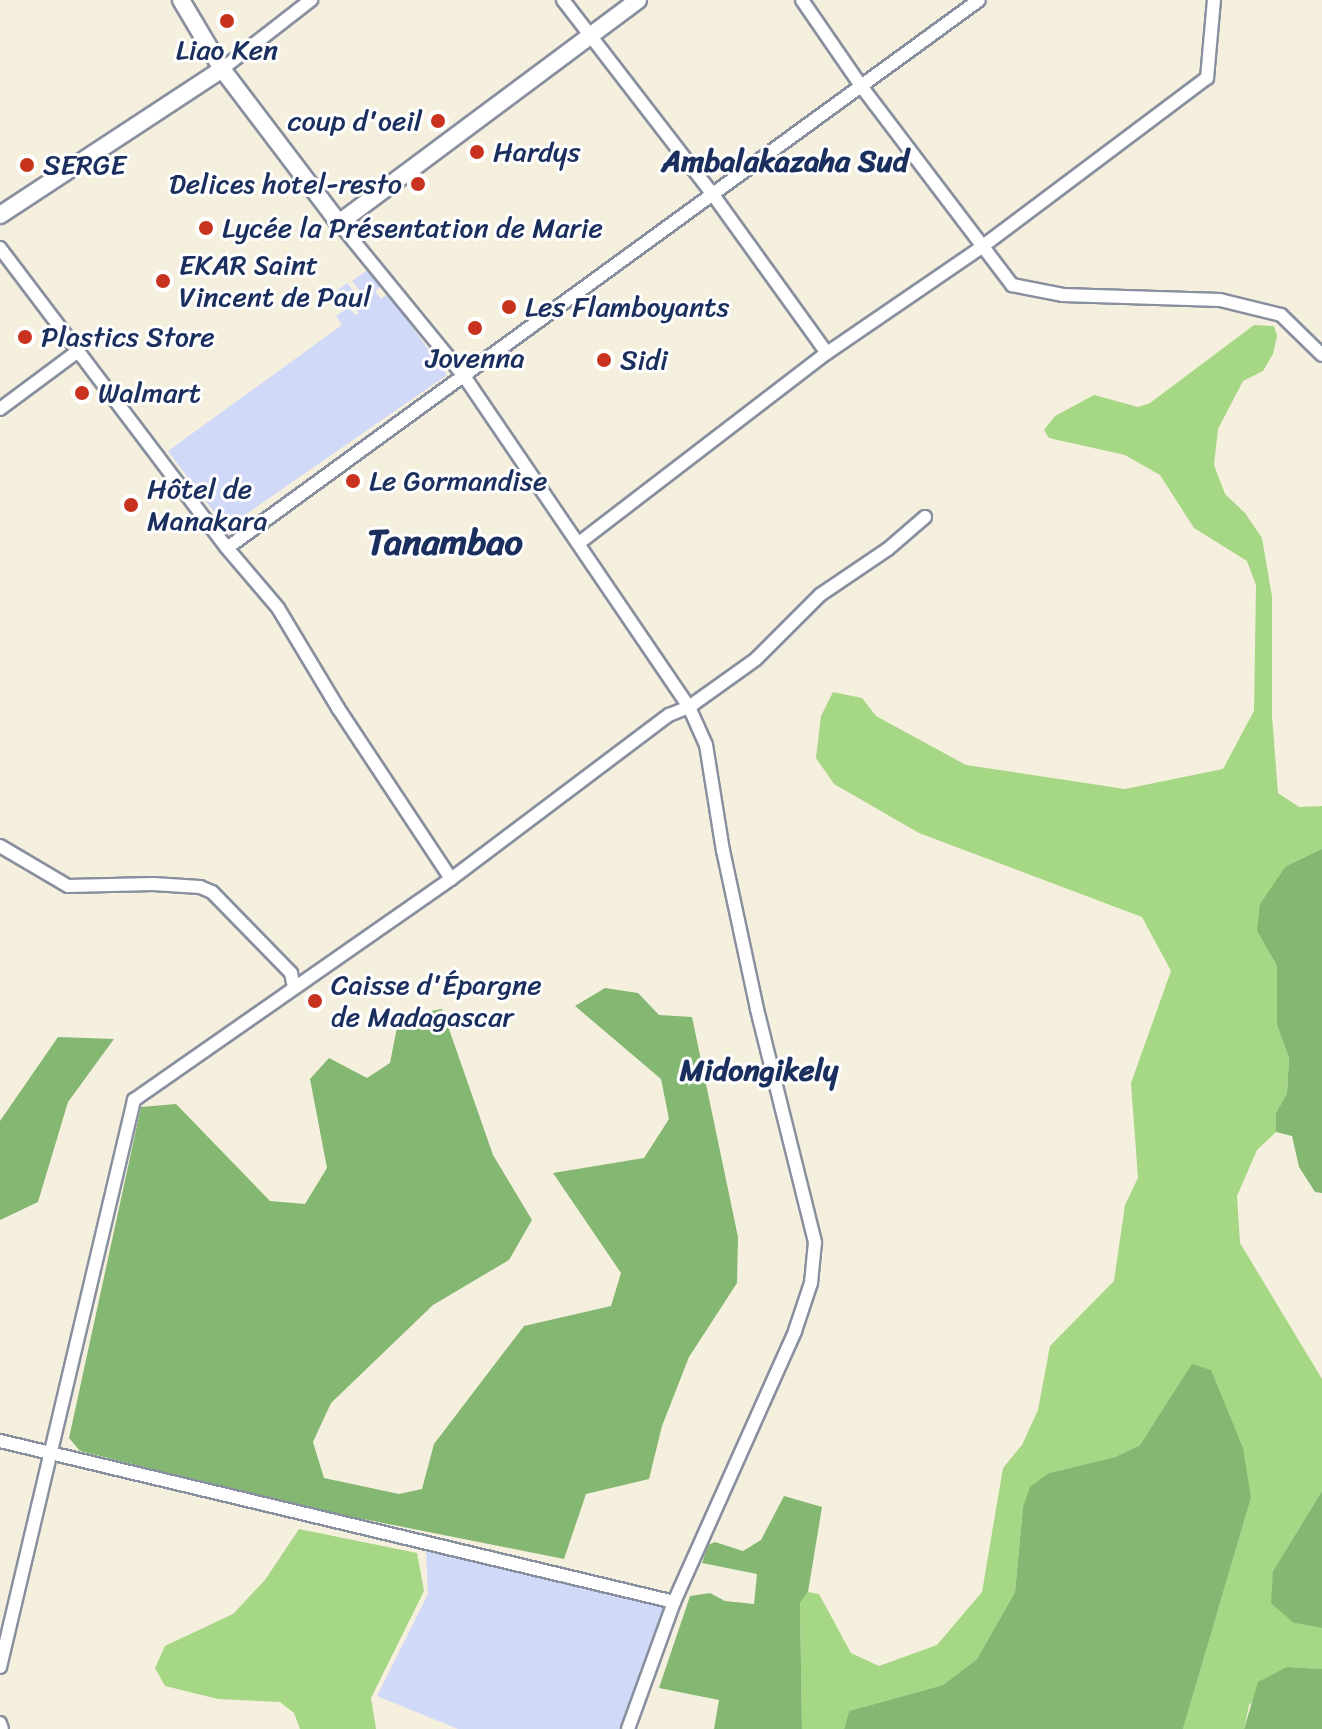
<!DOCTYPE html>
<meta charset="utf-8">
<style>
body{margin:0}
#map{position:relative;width:1322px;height:1729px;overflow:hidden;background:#f5efdd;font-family:Sriracha,sans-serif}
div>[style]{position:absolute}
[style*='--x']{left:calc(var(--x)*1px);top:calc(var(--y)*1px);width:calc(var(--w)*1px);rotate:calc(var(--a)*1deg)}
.built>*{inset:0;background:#d1d9f9}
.green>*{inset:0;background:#a6d785}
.forest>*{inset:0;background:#84b872}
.roads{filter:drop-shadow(2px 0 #888f9e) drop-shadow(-2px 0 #888f9e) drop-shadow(0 2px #888f9e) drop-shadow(0 -2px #888f9e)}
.street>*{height:12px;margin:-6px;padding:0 6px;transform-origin:6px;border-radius:6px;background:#fff}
.secondary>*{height:16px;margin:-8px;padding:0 8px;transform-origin:8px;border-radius:8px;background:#fff}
.dots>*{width:22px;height:22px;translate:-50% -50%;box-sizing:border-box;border:4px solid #fff;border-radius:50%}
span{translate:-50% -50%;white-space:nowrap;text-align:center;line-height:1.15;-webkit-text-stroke:6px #fff;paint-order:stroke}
.poi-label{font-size:28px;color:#1b2f5e}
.right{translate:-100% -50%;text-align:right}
.left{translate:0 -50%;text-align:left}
.neighbourhood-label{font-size:30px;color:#1b2f5e;font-weight:700}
.district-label{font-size:36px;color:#1b2f5e;font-weight:700}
</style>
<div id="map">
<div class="built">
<i style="clip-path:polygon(370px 268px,382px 285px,375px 291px,381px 299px,388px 294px,447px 375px,226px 528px,168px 451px,342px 325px,336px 316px,349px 307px,355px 315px,359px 313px,338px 290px,347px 283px,367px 306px,371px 304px,352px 281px)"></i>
<i style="clip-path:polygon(426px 1551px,665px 1604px,620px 1729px,458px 1729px,377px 1696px,428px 1594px)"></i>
</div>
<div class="green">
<i style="clip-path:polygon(1254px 325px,1274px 326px,1277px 336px,1273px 354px,1263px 371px,1243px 381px,1218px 429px,1214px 465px,1225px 494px,1245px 513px,1262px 538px,1272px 597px,1272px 716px,1278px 793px,1299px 807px,1322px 806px,1322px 849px,1286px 866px,1257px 931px,1277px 966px,1277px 1025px,1289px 1058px,1287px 1093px,1276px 1113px,1276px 1132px,1257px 1150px,1237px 1196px,1240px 1243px,1322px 1379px,1322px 1491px,1273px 1571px,1294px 1623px,1322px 1628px,1322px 1669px,1287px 1667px,1249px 1705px,1244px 1729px,1183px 1729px,1251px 1498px,1193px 1364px,1140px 1445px,1115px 1457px,1049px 1473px,1023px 1507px,1015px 1592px,977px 1659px,943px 1685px,849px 1711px,844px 1729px,802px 1729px,800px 1603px,808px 1592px,819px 1594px,851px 1653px,879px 1666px,937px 1645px,982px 1592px,1003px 1468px,1022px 1445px,1038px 1410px,1050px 1346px,1114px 1281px,1125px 1205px,1138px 1178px,1131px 1083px,1171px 971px,1142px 917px,919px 833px,834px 784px,816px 758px,821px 716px,833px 692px,862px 698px,876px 716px,966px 765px,1125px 789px,1223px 769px,1254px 711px,1256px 585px,1247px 561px,1194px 528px,1160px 475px,1125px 455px,1049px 438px,1044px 430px,1055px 416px,1094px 395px,1138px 407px,1150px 403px)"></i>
<i style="clip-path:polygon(299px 1529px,417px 1553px,424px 1591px,371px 1698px,376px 1729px,300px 1729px,294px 1713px,280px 1702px,218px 1699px,165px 1686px,155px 1668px,165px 1646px,233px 1614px,265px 1580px)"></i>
</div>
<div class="forest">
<i style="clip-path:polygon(1322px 849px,1322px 1193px,1315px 1192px,1299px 1167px,1292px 1136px,1276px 1132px,1276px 1113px,1287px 1093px,1289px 1058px,1277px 1025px,1277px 966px,1257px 931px,1260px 904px,1286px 866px)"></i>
<i style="clip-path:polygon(605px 988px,638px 993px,659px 1015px,692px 1017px,738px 1237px,737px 1283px,689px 1357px,662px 1426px,649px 1479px,586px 1494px,564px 1559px,313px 1509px,80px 1451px,69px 1438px,141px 1107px,176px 1104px,270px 1201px,305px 1204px,327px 1168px,310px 1079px,329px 1058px,367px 1078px,390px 1063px,399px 1017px,442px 1009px,493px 1155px,532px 1220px,509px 1260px,433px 1305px,331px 1403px,313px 1442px,324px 1478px,399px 1494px,422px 1489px,434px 1444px,524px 1326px,611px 1306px,621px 1273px,553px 1173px,644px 1158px,669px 1119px,661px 1079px,575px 1006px)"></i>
<i style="clip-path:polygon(58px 1037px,114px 1039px,68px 1102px,38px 1202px,0 1220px,0 1121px)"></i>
<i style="clip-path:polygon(1192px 1364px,1211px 1370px,1243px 1448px,1251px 1498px,1183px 1729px,844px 1729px,849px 1711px,943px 1685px,977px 1659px,1015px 1592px,1023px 1507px,1030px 1487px,1049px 1473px,1115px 1457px,1140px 1445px)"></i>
<i style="clip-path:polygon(1322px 1491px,1322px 1628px,1294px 1623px,1271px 1603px,1273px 1571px)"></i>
<i style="clip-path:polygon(784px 1496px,822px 1507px,808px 1592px,800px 1603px,802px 1729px,714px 1729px,719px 1700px,659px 1688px,690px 1596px,710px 1593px,725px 1601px,754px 1604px,757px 1574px,702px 1563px,708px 1545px,715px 1542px,743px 1551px,761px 1540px)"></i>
<i style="clip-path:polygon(1287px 1667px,1322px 1669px,1322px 1729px,1244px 1729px,1258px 1682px)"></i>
</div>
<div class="roads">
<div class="street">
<i style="--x:563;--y:0;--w:247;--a:52.4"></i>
<i style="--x:714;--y:196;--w:193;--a:54.3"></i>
<i style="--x:802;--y:0;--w:104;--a:55.5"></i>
<i style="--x:861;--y:86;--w:250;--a:52.8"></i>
<i style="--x:1012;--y:285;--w:52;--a:11.1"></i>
<i style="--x:1063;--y:295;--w:157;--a:1.8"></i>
<i style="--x:1220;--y:300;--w:63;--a:13.8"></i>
<i style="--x:1281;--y:315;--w:57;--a:44.3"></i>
<i style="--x:222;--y:69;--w:113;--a:-37.8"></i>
<i style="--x:0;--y:248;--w:376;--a:52.9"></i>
<i style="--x:227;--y:548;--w:79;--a:49.6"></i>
<i style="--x:278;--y:608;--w:117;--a:59"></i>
<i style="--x:338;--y:708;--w:205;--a:56.5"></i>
<i style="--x:451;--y:879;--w:273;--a:-37"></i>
<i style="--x:669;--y:715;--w:22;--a:-22"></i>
<i style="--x:689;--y:707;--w:402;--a:-124.2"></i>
<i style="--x:463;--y:375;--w:196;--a:-129.2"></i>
<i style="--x:0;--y:409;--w:97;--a:-36.6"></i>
<i style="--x:579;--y:543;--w:312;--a:-37.5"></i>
<i style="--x:827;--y:353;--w:189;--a:-34.4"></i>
<i style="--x:983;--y:246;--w:280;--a:-36.9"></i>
<i style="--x:1207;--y:78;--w:78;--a:-84.9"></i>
<i style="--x:227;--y:548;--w:930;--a:-36.08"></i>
<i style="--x:0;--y:846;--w:79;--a:30.5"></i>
<i style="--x:68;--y:886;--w:85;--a:-1.3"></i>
<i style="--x:153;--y:884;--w:47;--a:3.7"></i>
<i style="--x:200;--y:887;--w:13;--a:23"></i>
<i style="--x:212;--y:892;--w:113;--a:45.7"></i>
<i style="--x:291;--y:973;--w:14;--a:78"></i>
<i style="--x:0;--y:1441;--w:693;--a:13.43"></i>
<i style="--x:674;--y:1602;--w:297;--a:-65.9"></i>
<i style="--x:795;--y:1331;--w:51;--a:-71.6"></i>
<i style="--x:811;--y:1283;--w:41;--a:-84.4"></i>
<i style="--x:815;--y:1242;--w:240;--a:-104"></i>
<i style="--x:757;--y:1009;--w:162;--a:-102.1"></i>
<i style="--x:723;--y:851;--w:107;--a:-99.1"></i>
<i style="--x:706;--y:745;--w:42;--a:-114.1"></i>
<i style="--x:689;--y:707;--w:82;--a:-35.6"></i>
<i style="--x:756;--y:659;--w:91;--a:-45"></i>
<i style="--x:820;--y:595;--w:82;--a:-34.1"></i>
<i style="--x:888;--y:549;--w:49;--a:-40.9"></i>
<i style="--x:0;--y:1667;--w:583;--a:-76.7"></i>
<i style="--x:134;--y:1100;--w:386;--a:-34.9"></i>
<i style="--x:0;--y:1723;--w:6;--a:72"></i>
<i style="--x:628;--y:1729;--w:135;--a:-70.1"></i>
</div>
<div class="secondary">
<i style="--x:181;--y:0;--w:80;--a:59.3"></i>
<i style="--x:222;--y:69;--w:193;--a:52.8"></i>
<i style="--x:339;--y:223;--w:373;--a:-36.7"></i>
<i style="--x:0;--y:215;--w:266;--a:-33.3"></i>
</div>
</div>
<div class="dots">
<i style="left:227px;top:21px;background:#c8321e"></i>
<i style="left:438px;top:121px;background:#c8321e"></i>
<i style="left:477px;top:152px;background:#c8321e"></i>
<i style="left:27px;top:165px;background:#c8321e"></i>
<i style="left:418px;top:184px;background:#c8321e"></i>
<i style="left:206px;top:228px;background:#c8321e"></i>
<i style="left:163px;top:281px;background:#c8321e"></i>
<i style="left:509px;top:307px;background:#c8321e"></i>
<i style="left:475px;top:328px;background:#c8321e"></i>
<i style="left:25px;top:337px;background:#c8321e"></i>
<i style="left:604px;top:360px;background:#c8321e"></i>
<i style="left:82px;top:393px;background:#c8321e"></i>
<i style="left:353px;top:481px;background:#c8321e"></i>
<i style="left:131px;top:505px;background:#c8321e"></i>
<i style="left:315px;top:1001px;background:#c8321e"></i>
</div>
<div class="poi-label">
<span style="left:227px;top:50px">Liao Ken</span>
<span class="right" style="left:422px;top:121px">coup d'oeil</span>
<span class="left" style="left:493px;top:152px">Hardys</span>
<span class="left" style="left:43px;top:165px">SERGE</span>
<span class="right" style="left:402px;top:184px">Delices hotel-resto</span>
<span class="left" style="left:222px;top:228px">Lycée la Présentation de Marie</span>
<span class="left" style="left:179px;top:281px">EKAR Saint<br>Vincent de Paul</span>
<span class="left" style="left:525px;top:307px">Les Flamboyants</span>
<span class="left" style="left:41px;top:337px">Plastics Store</span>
<span style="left:475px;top:358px">Jovenna</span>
<span class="left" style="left:620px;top:360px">Sidi</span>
<span class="left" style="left:98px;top:393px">Walmart</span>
<span class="left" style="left:369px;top:481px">Le Gormandise</span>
<span class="left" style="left:147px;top:505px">Hôtel de<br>Manakara</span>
<span class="left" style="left:331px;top:1001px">Caisse d'Épargne<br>de Madagascar</span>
</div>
<div class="neighbourhood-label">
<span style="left:785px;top:161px">Ambalakazaha Sud</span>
<span style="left:759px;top:1070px">Midongikely</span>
</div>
<div class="district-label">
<span style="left:445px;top:543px">Tanambao</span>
</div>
</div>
